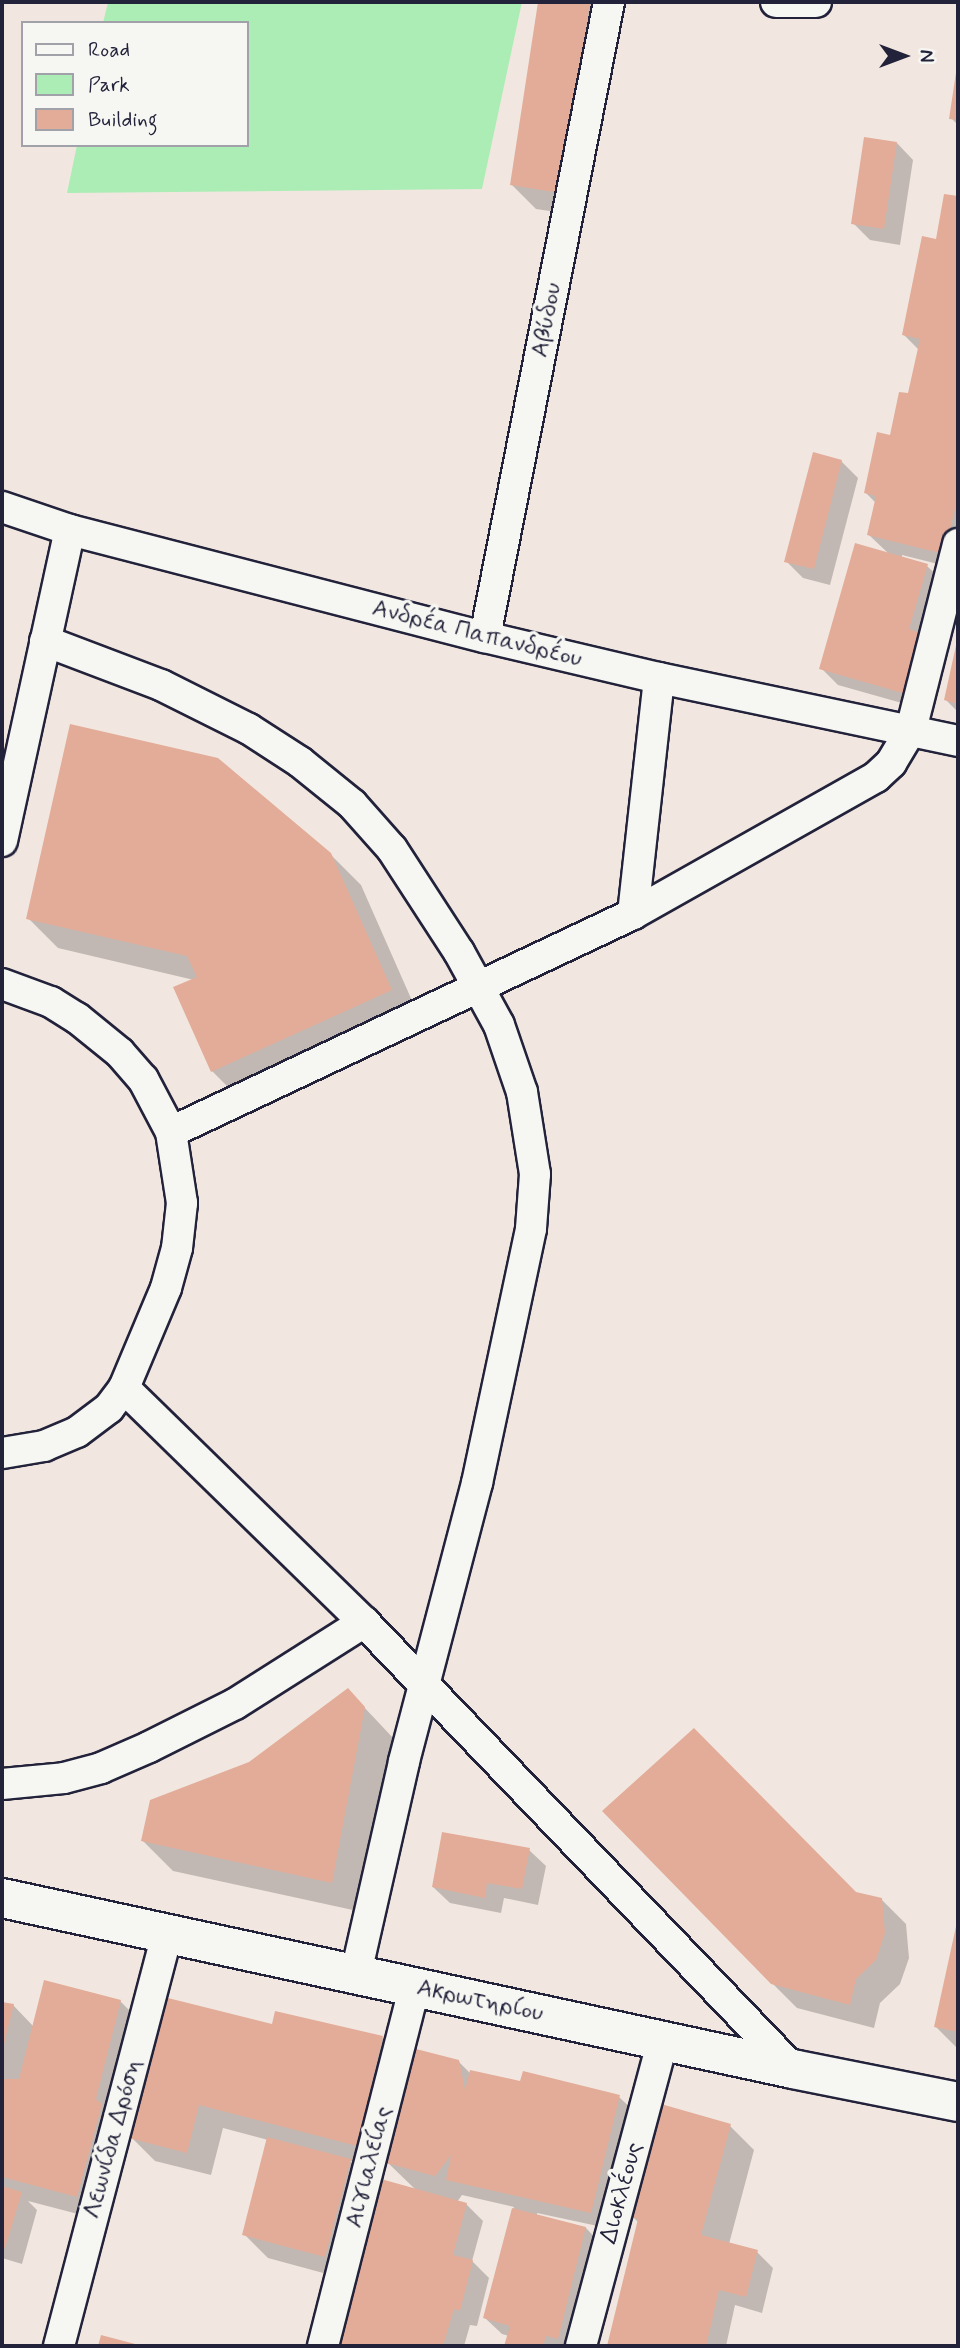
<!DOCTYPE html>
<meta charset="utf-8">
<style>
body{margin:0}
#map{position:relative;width:960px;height:2348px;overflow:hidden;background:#f2e7e0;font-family:Mynerve,sans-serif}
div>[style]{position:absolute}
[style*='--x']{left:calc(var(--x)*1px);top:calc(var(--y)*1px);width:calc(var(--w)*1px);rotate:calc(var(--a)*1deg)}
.green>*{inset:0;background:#acedb6}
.shadow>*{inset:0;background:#0003}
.building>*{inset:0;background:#e2ac98}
.roads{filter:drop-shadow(2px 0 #22223b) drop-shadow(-2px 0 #22223b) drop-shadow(0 2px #22223b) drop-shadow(0 -2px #22223b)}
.minor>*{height:30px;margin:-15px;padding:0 15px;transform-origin:15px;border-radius:15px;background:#f6f6f2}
.primary>*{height:38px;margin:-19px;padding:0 19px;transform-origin:19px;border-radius:19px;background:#f6f6f2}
span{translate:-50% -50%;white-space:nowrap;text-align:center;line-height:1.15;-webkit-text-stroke:7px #f6f6f2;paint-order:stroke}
.street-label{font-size:24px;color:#22223b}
.frame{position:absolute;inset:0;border:4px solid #22223b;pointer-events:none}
.legend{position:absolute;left:21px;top:21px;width:228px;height:126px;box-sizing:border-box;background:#f6f6f2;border:2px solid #a1a1a9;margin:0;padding:9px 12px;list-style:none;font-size:21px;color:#22223b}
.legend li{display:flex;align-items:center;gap:14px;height:35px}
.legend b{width:35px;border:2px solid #a1a1a9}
.north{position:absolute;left:869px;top:21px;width:70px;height:70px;-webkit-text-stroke:5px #f6f6f2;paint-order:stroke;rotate:90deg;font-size:19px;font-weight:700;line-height:28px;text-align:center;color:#22223b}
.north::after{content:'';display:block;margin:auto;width:24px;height:32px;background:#22223b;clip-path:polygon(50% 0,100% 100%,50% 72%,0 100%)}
</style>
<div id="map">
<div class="green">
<i style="clip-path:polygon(108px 2px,522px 2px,482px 189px,67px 193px,77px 145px,247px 145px,247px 23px,103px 23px)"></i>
</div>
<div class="shadow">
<i style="clip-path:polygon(540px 2px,608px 2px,603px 88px,584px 216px,536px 209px,511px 184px)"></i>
<i style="clip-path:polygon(958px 67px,958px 125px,951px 118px)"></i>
<i style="clip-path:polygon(897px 143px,913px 160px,900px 245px,870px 240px,853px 223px)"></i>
<i style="clip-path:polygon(946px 196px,958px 198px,958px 569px,902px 555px,902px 558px,927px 566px,944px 582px,923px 709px,838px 685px,821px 668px,889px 554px,869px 535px,876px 503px,866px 493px,910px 395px,920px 351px,904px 335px,938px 241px)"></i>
<i style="clip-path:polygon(841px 461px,858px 478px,830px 585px,803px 578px,786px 561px)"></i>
<i style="clip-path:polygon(958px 645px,958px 712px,946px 700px)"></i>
<i style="clip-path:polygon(330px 854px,361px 885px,421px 1021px,242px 1101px,212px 1071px,194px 980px,58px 948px,28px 918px)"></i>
<i style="clip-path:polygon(348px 1690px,394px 1739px,362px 1912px,173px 1871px,143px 1841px)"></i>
<i style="clip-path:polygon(529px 1850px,546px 1866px,538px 1905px,504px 1898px,501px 1913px,450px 1903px,433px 1887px)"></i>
<i style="clip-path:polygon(855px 1894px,881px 1899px,906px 1924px,909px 1958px,900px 1984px,880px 2003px,874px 2028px,797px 2008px,772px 1983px)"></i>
<i style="clip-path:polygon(958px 1925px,958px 2049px,935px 2026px)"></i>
<i style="clip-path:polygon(120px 2001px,137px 2018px,101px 2220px,28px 2201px,37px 2210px,22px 2264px,2px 2258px,2px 2003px,13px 2005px,34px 2027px)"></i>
<i style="clip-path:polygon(273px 2026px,382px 2038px,406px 2062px,381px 2168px,350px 2161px,374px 2185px,349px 2280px,268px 2258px,244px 2234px,268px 2140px,223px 2128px,211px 2175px,155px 2161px,131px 2137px)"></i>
<i style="clip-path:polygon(459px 2062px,471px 2074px,619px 2097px,636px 2113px,607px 2228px,537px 2213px,537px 2216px,586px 2228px,602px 2245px,576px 2346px,506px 2346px,509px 2336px,502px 2334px,485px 2318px,514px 2207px,462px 2195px,457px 2202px,466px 2204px,483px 2221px,472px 2261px,489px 2278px,477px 2326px,470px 2325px,464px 2346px,341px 2346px,382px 2181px,416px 2190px,388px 2163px)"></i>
<i style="clip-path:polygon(730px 2126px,754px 2150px,729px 2244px,757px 2252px,773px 2268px,762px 2313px,735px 2305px,726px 2346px,609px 2346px,639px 2223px,632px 2216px)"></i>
</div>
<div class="building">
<i style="clip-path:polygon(538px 2px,590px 2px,560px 193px,510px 185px)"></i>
<i style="clip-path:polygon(957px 66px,958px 66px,958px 120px,949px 119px)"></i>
<i style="clip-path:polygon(864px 137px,897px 142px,884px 229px,851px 224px)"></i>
<i style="clip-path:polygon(944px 194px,958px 196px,958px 496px,944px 554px,867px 535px,876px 496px,864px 493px,877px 432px,890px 435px,899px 392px,908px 393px,920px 339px,902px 335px,922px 236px,936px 239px)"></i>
<i style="clip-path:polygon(813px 452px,842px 460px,814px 569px,784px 562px)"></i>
<i style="clip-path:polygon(855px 543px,928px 564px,909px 629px,923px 634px,906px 694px,819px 669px)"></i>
<i style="clip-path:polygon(957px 641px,958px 642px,958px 704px,944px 700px)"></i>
<i style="clip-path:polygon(70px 724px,218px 758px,331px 853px,392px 990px,211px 1072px,173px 987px,197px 977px,187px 956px,26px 919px)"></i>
<i style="clip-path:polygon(348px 1688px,365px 1707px,332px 1883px,141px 1841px,150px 1800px,249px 1762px)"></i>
<i style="clip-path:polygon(694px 1728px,856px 1892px,882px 1898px,885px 1933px,876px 1960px,856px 1979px,850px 2005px,771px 1984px,602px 1811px)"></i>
<i style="clip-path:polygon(442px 1832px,530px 1848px,522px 1889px,487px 1883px,485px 1898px,432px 1887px)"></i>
<i style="clip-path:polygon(957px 1922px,958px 1922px,958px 2032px,934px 2027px)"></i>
<i style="clip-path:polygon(44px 1980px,121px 2000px,96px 2099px,102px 2104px,77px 2197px,2px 2177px,2px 2079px,19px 2079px)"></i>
<i style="clip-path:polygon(164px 1997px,272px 2024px,275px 2011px,383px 2036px,357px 2146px,199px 2105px,187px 2153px,129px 2138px)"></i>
<i style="clip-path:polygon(2px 2002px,14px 2004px,3px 2048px,2px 2048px)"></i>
<i style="clip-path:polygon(416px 2049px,459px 2060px,465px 2090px,470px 2070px,520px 2081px,523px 2071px,620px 2095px,591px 2213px,446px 2180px,451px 2155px,435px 2176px,386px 2163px)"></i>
<i style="clip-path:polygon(661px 2104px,731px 2124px,701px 2235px,758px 2250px,746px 2297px,719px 2290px,706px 2346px,607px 2346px,638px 2219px,630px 2217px)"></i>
<i style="clip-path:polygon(267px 2137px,351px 2159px,325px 2257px,242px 2235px)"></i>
<i style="clip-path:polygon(381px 2179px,467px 2203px,453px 2255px,473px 2260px,460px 2311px,454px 2309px,443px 2346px,340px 2346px)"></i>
<i style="clip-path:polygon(2px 2186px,22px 2192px,5px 2248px,2px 2247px)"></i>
<i style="clip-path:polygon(512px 2208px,586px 2227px,558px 2339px,546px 2336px,543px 2346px,504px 2346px,510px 2326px,483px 2318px)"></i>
<i style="clip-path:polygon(101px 2335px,139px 2345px,139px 2346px,98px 2346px)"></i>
</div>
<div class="roads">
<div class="minor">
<i style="--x:776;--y:2;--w:40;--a:0"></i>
<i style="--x:2;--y:507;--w:72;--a:18.7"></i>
<i style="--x:70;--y:530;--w:429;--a:14.5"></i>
<i style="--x:485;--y:637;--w:179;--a:13.3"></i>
<i style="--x:659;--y:678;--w:306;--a:11.9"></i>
<i style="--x:485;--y:637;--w:647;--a:-78.95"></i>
<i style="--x:45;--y:641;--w:124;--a:20.8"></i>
<i style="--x:161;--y:685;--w:98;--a:26.6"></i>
<i style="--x:249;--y:729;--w:61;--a:32.9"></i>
<i style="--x:300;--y:762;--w:67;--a:38.9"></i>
<i style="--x:352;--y:804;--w:60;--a:48.4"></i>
<i style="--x:392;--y:849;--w:123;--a:57"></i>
<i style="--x:459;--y:952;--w:83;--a:61.3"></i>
<i style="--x:499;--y:1025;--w:71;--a:71.1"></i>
<i style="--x:522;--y:1092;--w:83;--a:81"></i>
<i style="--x:535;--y:1174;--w:55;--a:94.2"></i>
<i style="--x:531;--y:1229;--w:260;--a:102"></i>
<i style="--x:477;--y:1483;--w:288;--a:104.7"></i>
<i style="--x:404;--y:1762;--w:217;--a:102.8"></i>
<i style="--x:2;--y:841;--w:318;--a:-77.7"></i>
<i style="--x:633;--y:914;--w:237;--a:-83.7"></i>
<i style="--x:2;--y:984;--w:52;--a:20.2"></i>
<i style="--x:51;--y:1002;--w:31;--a:32"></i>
<i style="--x:77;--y:1018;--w:55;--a:39.1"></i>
<i style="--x:120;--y:1053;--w:35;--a:49"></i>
<i style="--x:143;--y:1079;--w:60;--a:62.2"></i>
<i style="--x:171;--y:1132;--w:72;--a:81.2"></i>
<i style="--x:182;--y:1203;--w:45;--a:96.3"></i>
<i style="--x:177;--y:1248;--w:41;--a:105.4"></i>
<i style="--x:166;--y:1288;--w:108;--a:112.8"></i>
<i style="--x:124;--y:1388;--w:25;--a:127"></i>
<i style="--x:109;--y:1408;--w:40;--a:143"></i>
<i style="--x:77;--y:1432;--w:36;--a:157"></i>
<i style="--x:44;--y:1446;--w:43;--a:170.5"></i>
<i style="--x:171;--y:1132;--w:511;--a:-25.26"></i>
<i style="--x:633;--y:914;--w:279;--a:-29.4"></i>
<i style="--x:876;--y:777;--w:21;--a:-43"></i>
<i style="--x:891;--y:763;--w:39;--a:-59"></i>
<i style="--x:911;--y:730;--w:192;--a:-75.8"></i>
<i style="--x:124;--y:1388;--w:335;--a:44.3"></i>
<i style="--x:364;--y:1622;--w:620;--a:46.18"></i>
<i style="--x:2;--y:1784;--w:62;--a:-5.5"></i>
<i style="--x:64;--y:1778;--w:38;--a:-15"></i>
<i style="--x:101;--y:1768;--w:52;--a:-23.6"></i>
<i style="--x:149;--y:1747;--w:96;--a:-26.6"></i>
<i style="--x:235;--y:1704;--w:153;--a:-32.4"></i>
<i style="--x:59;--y:2346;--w:427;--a:-75.3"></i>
<i style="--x:323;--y:2346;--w:369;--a:-75.7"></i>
<i style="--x:581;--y:2346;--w:317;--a:-75"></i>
</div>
<div class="primary">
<i style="--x:2;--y:1898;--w:809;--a:12.2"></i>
<i style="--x:793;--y:2069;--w:168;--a:11.3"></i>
</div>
</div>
<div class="street-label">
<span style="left:547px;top:320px;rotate:-79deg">Αβύδου</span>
<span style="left:477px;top:634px;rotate:14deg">Ανδρέα Παπανδρέου</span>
<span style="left:480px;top:2001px;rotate:12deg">Ακρωτηρίου</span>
<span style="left:113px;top:2139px;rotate:-75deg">Λεωνίδα Δρόση</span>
<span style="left:369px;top:2167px;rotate:-76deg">Αιγιαλείας</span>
<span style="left:622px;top:2193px;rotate:-75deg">Διοκλέους</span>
</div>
<div class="frame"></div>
<ul class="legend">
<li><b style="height:9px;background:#f6f6f2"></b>Road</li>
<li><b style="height:19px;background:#acedb6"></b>Park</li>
<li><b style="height:19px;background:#e2ac98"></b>Building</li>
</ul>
<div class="north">N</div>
</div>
